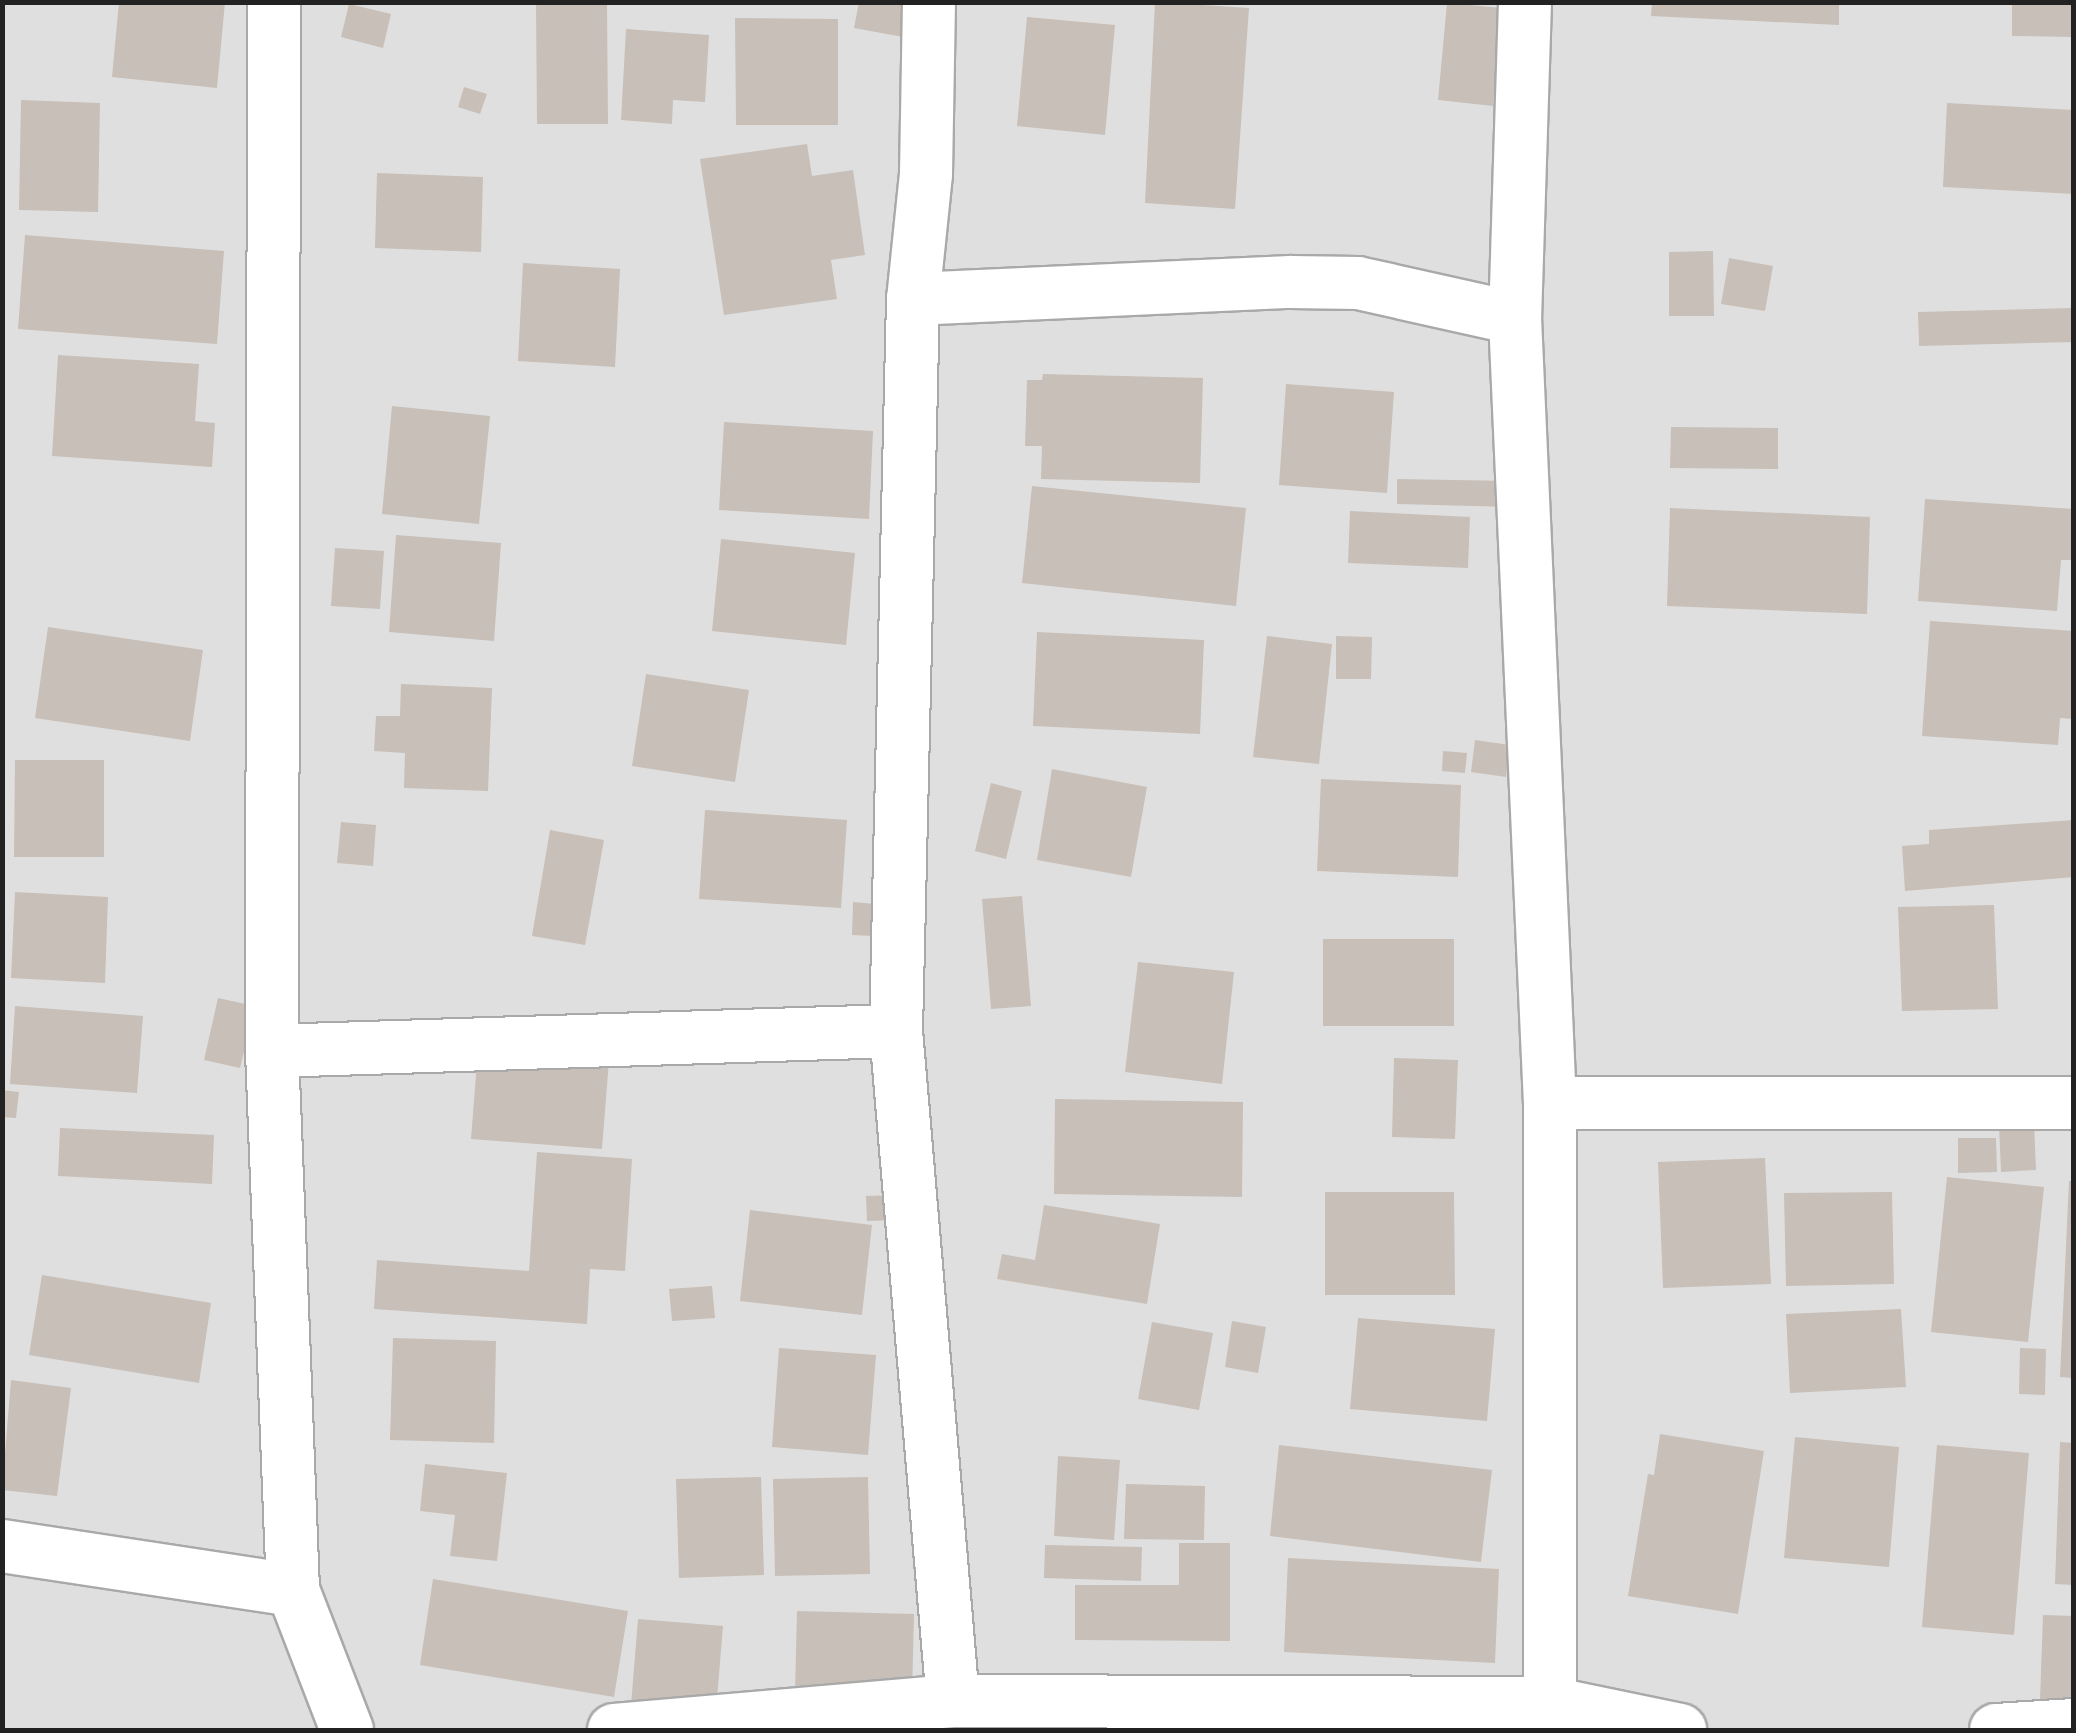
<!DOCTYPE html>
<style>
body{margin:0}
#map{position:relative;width:2076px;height:1733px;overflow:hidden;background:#f2efe9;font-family:Roboto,sans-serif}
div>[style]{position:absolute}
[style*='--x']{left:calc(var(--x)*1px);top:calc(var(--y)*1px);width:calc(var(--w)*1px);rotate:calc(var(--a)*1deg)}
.residential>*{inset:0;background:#e0dfdf}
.building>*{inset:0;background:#c7bfb8}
.roads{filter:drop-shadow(2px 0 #a9a9a9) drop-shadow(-2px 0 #a9a9a9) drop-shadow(0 2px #a9a9a9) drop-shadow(0 -2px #a9a9a9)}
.street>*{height:52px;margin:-26px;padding:0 26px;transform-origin:26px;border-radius:26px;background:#fff}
span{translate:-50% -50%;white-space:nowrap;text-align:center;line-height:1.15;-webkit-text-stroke:9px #fff;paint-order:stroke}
.frame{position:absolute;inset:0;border:5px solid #222;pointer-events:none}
</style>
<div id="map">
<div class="residential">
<i style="clip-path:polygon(3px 3px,2073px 3px,2073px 1730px,3px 1730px)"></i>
</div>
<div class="building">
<i style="clip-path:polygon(119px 2px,225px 2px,217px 88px,112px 77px)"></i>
<i style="clip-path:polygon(536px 2px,607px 2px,608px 124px,537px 124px)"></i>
<i style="clip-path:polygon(859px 2px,920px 2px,914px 39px,854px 28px)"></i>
<i style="clip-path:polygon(1155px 2px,1249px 8px,1235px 209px,1145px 203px)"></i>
<i style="clip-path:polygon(1652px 2px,1839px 2px,1839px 25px,1651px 16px)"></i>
<i style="clip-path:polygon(2012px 2px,2074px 2px,2074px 37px,2012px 36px)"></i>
<i style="clip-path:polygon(1447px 3px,1502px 8px,1493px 106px,1438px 100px)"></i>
<i style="clip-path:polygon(349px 4px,391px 14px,383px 48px,341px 37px)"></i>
<i style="clip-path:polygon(1027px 17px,1115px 25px,1105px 135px,1017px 126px)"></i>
<i style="clip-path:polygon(735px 18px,838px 19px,838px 125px,736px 125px)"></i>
<i style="clip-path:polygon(626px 29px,709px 35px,705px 102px,673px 100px,672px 124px,621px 120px)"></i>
<i style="clip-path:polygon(464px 87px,487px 94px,480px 114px,458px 107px)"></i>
<i style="clip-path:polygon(21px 100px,100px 103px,98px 212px,19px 210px)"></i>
<i style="clip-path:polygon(1947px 103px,2074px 110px,2074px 194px,1943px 187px)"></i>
<i style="clip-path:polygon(807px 144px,812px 176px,853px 170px,865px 255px,831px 260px,837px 299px,724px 315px,700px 159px)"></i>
<i style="clip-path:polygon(377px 173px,483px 177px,481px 252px,375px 248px)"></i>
<i style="clip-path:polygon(25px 235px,224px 251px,217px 344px,18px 329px)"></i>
<i style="clip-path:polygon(1713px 251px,1714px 316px,1669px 316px,1669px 252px)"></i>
<i style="clip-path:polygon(1729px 258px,1773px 266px,1765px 311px,1721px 304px)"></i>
<i style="clip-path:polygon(523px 263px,620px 269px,615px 367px,518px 361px)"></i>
<i style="clip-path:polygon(2074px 308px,2074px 342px,1919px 346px,1918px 312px)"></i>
<i style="clip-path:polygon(58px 355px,199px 364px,195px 421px,215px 423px,212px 467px,52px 456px)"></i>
<i style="clip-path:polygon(1043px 374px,1203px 378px,1200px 483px,1041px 479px,1042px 446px,1025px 446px,1027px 380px,1042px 380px)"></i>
<i style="clip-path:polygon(1286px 384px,1394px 392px,1387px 493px,1279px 485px)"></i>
<i style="clip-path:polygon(392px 406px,490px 416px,479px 524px,382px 514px)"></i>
<i style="clip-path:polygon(724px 422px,873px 431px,869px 519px,719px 510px)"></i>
<i style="clip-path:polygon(1671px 427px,1778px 428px,1778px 469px,1670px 468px)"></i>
<i style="clip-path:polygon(1397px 479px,1511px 481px,1511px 507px,1397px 504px)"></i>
<i style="clip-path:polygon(1032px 486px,1246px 508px,1236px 606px,1022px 583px)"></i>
<i style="clip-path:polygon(1925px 499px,2074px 509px,2074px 560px,2061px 560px,2057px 611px,1918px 601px)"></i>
<i style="clip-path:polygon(1670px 508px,1870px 517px,1867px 614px,1667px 606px)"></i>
<i style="clip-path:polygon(1350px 511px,1470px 517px,1468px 568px,1348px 563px)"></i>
<i style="clip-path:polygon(396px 535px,501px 543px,494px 641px,389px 632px)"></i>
<i style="clip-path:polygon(721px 539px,855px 553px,846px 645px,712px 631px)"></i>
<i style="clip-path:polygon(335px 548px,384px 551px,380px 609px,331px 606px)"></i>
<i style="clip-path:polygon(1930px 621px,2074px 631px,2074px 719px,2060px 718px,2058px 745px,1922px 736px)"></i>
<i style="clip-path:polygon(48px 627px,203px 650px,190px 741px,35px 718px)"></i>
<i style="clip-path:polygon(1037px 632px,1204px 640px,1200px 734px,1033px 726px)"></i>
<i style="clip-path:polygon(1267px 636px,1332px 644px,1319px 764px,1253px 757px)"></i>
<i style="clip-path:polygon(1336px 636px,1372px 637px,1371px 679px,1336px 679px)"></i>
<i style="clip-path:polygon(646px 674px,749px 690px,735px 782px,632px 766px)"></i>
<i style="clip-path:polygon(401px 684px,492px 688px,488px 791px,404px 788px,405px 753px,374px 751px,376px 716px,400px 716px)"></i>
<i style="clip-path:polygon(1475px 740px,1510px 745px,1506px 777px,1471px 772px)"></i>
<i style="clip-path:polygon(1443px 751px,1467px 753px,1465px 773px,1442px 771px)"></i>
<i style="clip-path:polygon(15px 760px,104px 760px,104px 857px,14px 857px)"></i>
<i style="clip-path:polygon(1052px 769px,1147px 787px,1131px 877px,1037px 860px)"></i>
<i style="clip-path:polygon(1321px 779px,1461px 785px,1458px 877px,1317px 871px)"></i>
<i style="clip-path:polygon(991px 783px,1022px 791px,1006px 859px,975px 851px)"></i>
<i style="clip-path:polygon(705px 810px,847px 820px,841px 908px,699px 899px)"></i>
<i style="clip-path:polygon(2074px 820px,2074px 877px,1905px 891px,1902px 846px,1929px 844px,1929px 830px)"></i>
<i style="clip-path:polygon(341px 822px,376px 825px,373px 866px,337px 863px)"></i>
<i style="clip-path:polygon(550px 830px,604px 840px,585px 945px,532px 936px)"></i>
<i style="clip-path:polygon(15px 892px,108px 897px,105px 983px,11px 978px)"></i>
<i style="clip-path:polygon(1022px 896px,1031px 1006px,991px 1009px,982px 899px)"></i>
<i style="clip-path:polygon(853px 902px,876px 904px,874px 936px,852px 935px)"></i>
<i style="clip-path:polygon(1994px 905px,1998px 1009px,1902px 1011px,1898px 907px)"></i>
<i style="clip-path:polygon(1323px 939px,1454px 939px,1454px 1026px,1323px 1026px)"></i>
<i style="clip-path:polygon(1138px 962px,1234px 972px,1222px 1084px,1125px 1072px)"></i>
<i style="clip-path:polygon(218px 998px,255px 1006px,240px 1068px,204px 1060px)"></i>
<i style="clip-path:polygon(15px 1006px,143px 1016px,137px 1093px,10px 1084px)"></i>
<i style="clip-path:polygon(478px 1049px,609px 1060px,602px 1149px,471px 1139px)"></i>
<i style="clip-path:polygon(1394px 1058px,1458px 1060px,1455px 1139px,1392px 1137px)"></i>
<i style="clip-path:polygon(2px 1090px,19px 1092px,16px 1118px,2px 1117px)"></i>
<i style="clip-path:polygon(1055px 1099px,1243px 1102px,1242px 1197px,1054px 1194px)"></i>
<i style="clip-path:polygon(2034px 1123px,2036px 1170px,2001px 1172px,1999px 1125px)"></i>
<i style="clip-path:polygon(60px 1128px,214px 1135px,212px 1184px,58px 1176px)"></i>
<i style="clip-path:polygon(1958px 1138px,1996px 1138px,1997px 1172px,1958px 1173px)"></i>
<i style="clip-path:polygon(537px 1152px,632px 1159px,625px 1271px,590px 1269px,587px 1324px,374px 1309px,377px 1260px,529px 1271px)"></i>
<i style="clip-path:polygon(1765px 1158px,1771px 1284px,1663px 1288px,1658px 1162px)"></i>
<i style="clip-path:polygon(1947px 1177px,2044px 1187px,2028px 1342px,1931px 1332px)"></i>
<i style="clip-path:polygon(2069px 1181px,2074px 1181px,2074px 1378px,2060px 1377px)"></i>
<i style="clip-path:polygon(1325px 1192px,1454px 1192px,1455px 1295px,1325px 1295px)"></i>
<i style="clip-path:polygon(1892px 1192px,1894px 1284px,1786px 1286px,1784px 1193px)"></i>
<i style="clip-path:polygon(894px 1195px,896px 1220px,867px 1221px,866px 1196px)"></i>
<i style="clip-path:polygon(1044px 1205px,1160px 1224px,1147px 1304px,997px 1279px,1002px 1254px,1035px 1260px)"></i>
<i style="clip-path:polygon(750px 1210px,872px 1225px,862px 1315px,740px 1301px)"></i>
<i style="clip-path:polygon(42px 1275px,211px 1303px,199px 1383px,29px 1355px)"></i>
<i style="clip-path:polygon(712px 1286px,715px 1318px,672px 1321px,669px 1289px)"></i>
<i style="clip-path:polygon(1901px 1309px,1906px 1387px,1790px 1393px,1786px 1314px)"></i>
<i style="clip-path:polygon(1358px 1318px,1495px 1329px,1487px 1421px,1350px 1409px)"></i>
<i style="clip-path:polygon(1232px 1321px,1266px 1327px,1258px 1373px,1225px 1367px)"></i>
<i style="clip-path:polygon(1152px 1322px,1213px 1333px,1199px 1410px,1138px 1399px)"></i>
<i style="clip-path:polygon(393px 1338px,496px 1341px,494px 1443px,390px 1440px)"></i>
<i style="clip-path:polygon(779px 1348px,876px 1355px,868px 1455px,772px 1447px)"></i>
<i style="clip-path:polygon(2020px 1348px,2046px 1349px,2045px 1395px,2019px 1394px)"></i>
<i style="clip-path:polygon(11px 1380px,71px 1388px,57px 1496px,2px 1490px)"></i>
<i style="clip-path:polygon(1660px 1434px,1764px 1451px,1738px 1614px,1628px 1596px,1648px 1474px,1654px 1475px)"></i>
<i style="clip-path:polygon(1795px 1437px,1899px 1447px,1889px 1567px,1784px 1558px)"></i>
<i style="clip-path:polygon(2060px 1442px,2074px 1443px,2074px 1585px,2055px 1584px)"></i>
<i style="clip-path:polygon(1279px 1445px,1492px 1470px,1481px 1562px,1270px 1536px)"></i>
<i style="clip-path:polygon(1937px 1445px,2029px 1453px,2014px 1635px,1922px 1627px)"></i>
<i style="clip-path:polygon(1058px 1456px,1120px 1460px,1114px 1540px,1054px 1536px)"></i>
<i style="clip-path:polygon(425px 1464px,507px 1473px,497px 1561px,450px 1556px,455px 1515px,420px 1511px)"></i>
<i style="clip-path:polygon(761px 1477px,764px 1575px,679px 1578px,676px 1479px)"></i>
<i style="clip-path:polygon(868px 1477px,870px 1574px,775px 1576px,773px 1479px)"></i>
<i style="clip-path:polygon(1126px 1484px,1205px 1486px,1204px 1540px,1124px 1539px)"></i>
<i style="clip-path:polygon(1179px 1543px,1230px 1543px,1230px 1641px,1075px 1640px,1075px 1585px,1179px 1585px)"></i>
<i style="clip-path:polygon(1045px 1545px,1142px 1547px,1141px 1581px,1044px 1578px)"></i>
<i style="clip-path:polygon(1288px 1558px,1499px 1569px,1495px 1663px,1284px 1652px)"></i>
<i style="clip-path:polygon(433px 1579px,628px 1611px,614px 1697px,420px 1665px)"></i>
<i style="clip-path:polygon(797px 1611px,914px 1614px,912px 1694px,795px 1692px)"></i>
<i style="clip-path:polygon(2043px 1615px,2074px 1616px,2074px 1701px,2040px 1700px)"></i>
<i style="clip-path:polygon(638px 1619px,723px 1626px,716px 1711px,631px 1705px)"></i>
</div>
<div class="roads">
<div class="street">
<i style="--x:274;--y:2;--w:1049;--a:90.11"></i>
<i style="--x:272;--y:1051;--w:539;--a:87.77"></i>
<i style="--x:293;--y:1590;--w:150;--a:68.9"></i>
<i style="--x:929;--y:2;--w:172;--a:91"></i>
<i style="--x:926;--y:174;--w:126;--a:95.9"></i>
<i style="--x:913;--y:299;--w:732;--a:91.33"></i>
<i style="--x:896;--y:1031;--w:672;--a:85.14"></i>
<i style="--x:1525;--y:2;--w:316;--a:91.8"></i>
<i style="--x:1515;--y:318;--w:786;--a:87.45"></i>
<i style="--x:1550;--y:1103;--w:600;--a:90"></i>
<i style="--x:913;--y:299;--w:378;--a:-2.6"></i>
<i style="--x:1291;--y:282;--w:67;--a:0.9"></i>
<i style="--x:1358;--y:283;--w:161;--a:12.6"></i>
<i style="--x:272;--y:1051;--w:624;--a:-1.84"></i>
<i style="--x:1550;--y:1103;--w:524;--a:0"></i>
<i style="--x:2;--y:1546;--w:294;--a:8.6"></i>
<i style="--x:614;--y:1730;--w:340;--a:-4.9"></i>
<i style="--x:953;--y:1701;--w:597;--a:0.19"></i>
<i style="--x:1550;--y:1703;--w:133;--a:11.7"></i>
<i style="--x:1996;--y:1730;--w:78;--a:-3.7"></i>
</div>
</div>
<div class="frame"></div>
</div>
